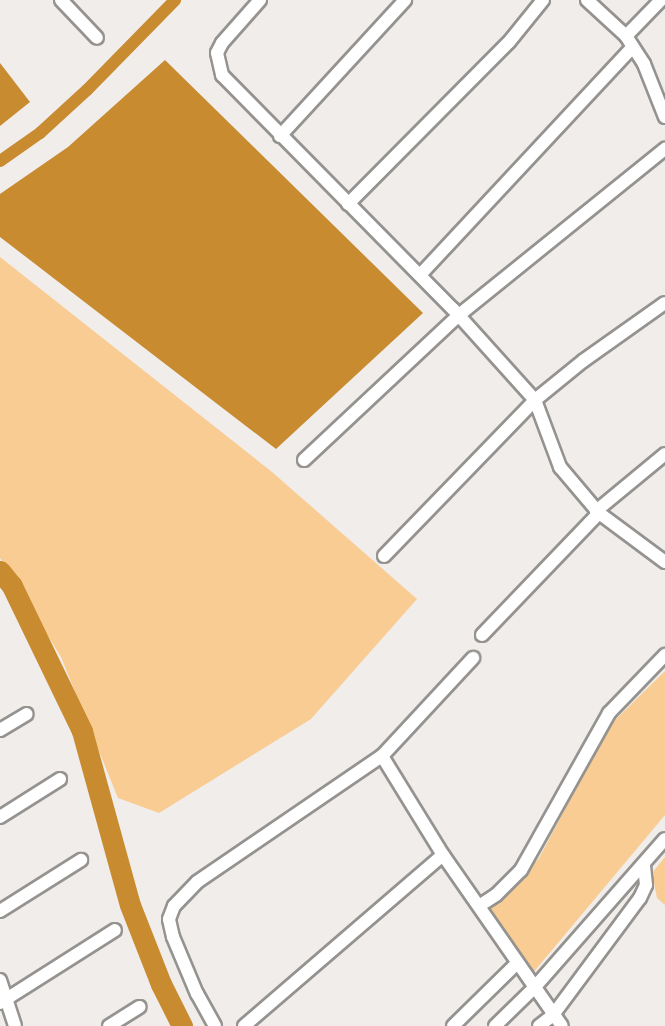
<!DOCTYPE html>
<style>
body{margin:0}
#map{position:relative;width:665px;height:1026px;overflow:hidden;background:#f0edeb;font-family:Spectral,serif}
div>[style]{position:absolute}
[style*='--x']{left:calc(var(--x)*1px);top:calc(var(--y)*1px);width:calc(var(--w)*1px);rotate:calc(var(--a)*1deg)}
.green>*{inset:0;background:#f9cc93}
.water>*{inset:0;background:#c88b30}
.canal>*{height:12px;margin:-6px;padding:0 6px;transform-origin:6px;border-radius:6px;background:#c88b30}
.river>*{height:21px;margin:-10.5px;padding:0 10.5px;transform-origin:10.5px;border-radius:10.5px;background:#c88b30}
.roads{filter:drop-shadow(2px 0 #959390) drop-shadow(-2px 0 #959390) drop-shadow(0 2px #959390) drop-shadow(0 -2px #959390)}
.minor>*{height:12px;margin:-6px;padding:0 6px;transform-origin:6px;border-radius:6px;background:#fff}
span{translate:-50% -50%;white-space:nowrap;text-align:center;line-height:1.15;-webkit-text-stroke:5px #fff;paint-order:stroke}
</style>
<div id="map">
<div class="green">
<i style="clip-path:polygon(0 257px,272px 472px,417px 599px,311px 719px,159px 813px,118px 798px,61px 657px,0 558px)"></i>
<i style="clip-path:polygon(665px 671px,665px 815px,532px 974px,489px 911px,539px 858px,610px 725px)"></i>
<i style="clip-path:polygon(665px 857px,665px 905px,657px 898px,652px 873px)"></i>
</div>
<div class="water">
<i style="clip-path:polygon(165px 60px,423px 313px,276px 449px,0 237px,0 194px,68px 147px)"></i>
<i style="clip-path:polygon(0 63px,30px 102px,0 126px)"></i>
</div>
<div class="canal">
<i style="--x:0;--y:161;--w:49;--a:-35"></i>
<i style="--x:40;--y:133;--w:64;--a:-42.5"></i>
<i style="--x:87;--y:90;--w:126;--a:-45.6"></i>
</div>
<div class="river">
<i style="--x:0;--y:571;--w:19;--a:51"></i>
<i style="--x:12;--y:586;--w:161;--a:64.2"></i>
<i style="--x:82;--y:731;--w:180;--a:74.6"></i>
<i style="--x:130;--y:905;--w:85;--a:68.6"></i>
<i style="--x:161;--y:984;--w:47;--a:63.4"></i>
</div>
<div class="roads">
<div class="minor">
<i style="--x:61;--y:0;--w:52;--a:46.5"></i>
<i style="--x:260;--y:0;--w:57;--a:131.5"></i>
<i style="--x:222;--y:43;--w:11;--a:117"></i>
<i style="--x:217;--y:53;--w:23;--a:77"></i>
<i style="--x:222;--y:75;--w:329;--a:45.4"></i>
<i style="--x:453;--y:309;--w:122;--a:48"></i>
<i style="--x:535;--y:400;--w:72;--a:69.5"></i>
<i style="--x:560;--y:467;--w:60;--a:49.7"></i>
<i style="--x:599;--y:513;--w:82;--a:36.6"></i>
<i style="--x:587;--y:0;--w:53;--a:42.7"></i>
<i style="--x:626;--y:36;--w:33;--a:57"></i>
<i style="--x:644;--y:64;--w:57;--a:68.4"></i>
<i style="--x:626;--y:36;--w:50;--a:-45.8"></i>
<i style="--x:280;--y:136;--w:185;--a:-47.4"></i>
<i style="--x:348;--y:204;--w:228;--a:-45.2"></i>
<i style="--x:509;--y:42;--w:54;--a:-51"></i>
<i style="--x:420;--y:275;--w:311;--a:-47"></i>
<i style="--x:304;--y:460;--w:212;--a:-43.1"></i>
<i style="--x:459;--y:315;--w:265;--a:-38.9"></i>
<i style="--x:596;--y:511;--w:89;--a:-39.6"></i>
<i style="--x:384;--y:556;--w:217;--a:-45.9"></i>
<i style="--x:535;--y:400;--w:62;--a:-39.1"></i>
<i style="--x:583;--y:361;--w:100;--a:-35.3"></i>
<i style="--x:482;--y:635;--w:169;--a:-46.2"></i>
<i style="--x:0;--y:730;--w:31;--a:-31"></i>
<i style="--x:382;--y:756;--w:116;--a:58.4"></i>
<i style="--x:443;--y:855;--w:208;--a:55.2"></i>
<i style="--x:0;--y:817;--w:71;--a:-32.3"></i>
<i style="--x:479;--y:906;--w:20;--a:-33"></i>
<i style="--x:496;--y:895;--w:35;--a:-45"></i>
<i style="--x:521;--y:870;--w:180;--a:-60.7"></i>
<i style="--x:609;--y:713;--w:81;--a:-46"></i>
<i style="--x:0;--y:911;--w:96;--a:-32.2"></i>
<i style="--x:0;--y:980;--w:48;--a:71.9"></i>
<i style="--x:0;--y:1003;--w:136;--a:-32.4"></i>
<i style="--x:109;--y:1026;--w:36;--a:-32"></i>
<i style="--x:215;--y:1026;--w:37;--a:-119"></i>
<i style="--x:197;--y:994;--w:62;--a:-112.8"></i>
<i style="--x:173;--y:937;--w:18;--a:-103"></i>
<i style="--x:169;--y:919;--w:14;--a:-69"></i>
<i style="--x:174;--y:906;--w:33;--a:-46"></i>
<i style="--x:197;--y:882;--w:224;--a:-34.3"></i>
<i style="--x:382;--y:756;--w:134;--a:-47.1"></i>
<i style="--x:244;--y:1026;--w:262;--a:-40.7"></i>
<i style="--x:453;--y:1026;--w:90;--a:-44.5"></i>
<i style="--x:495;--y:1026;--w:54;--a:-44.3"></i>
<i style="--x:534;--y:988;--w:198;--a:-48.7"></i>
<i style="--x:539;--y:1026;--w:18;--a:-38"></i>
<i style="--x:553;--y:1015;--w:146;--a:-53.4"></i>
<i style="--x:640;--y:898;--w:14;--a:-65"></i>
<i style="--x:646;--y:885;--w:19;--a:-96"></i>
</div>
</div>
</div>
